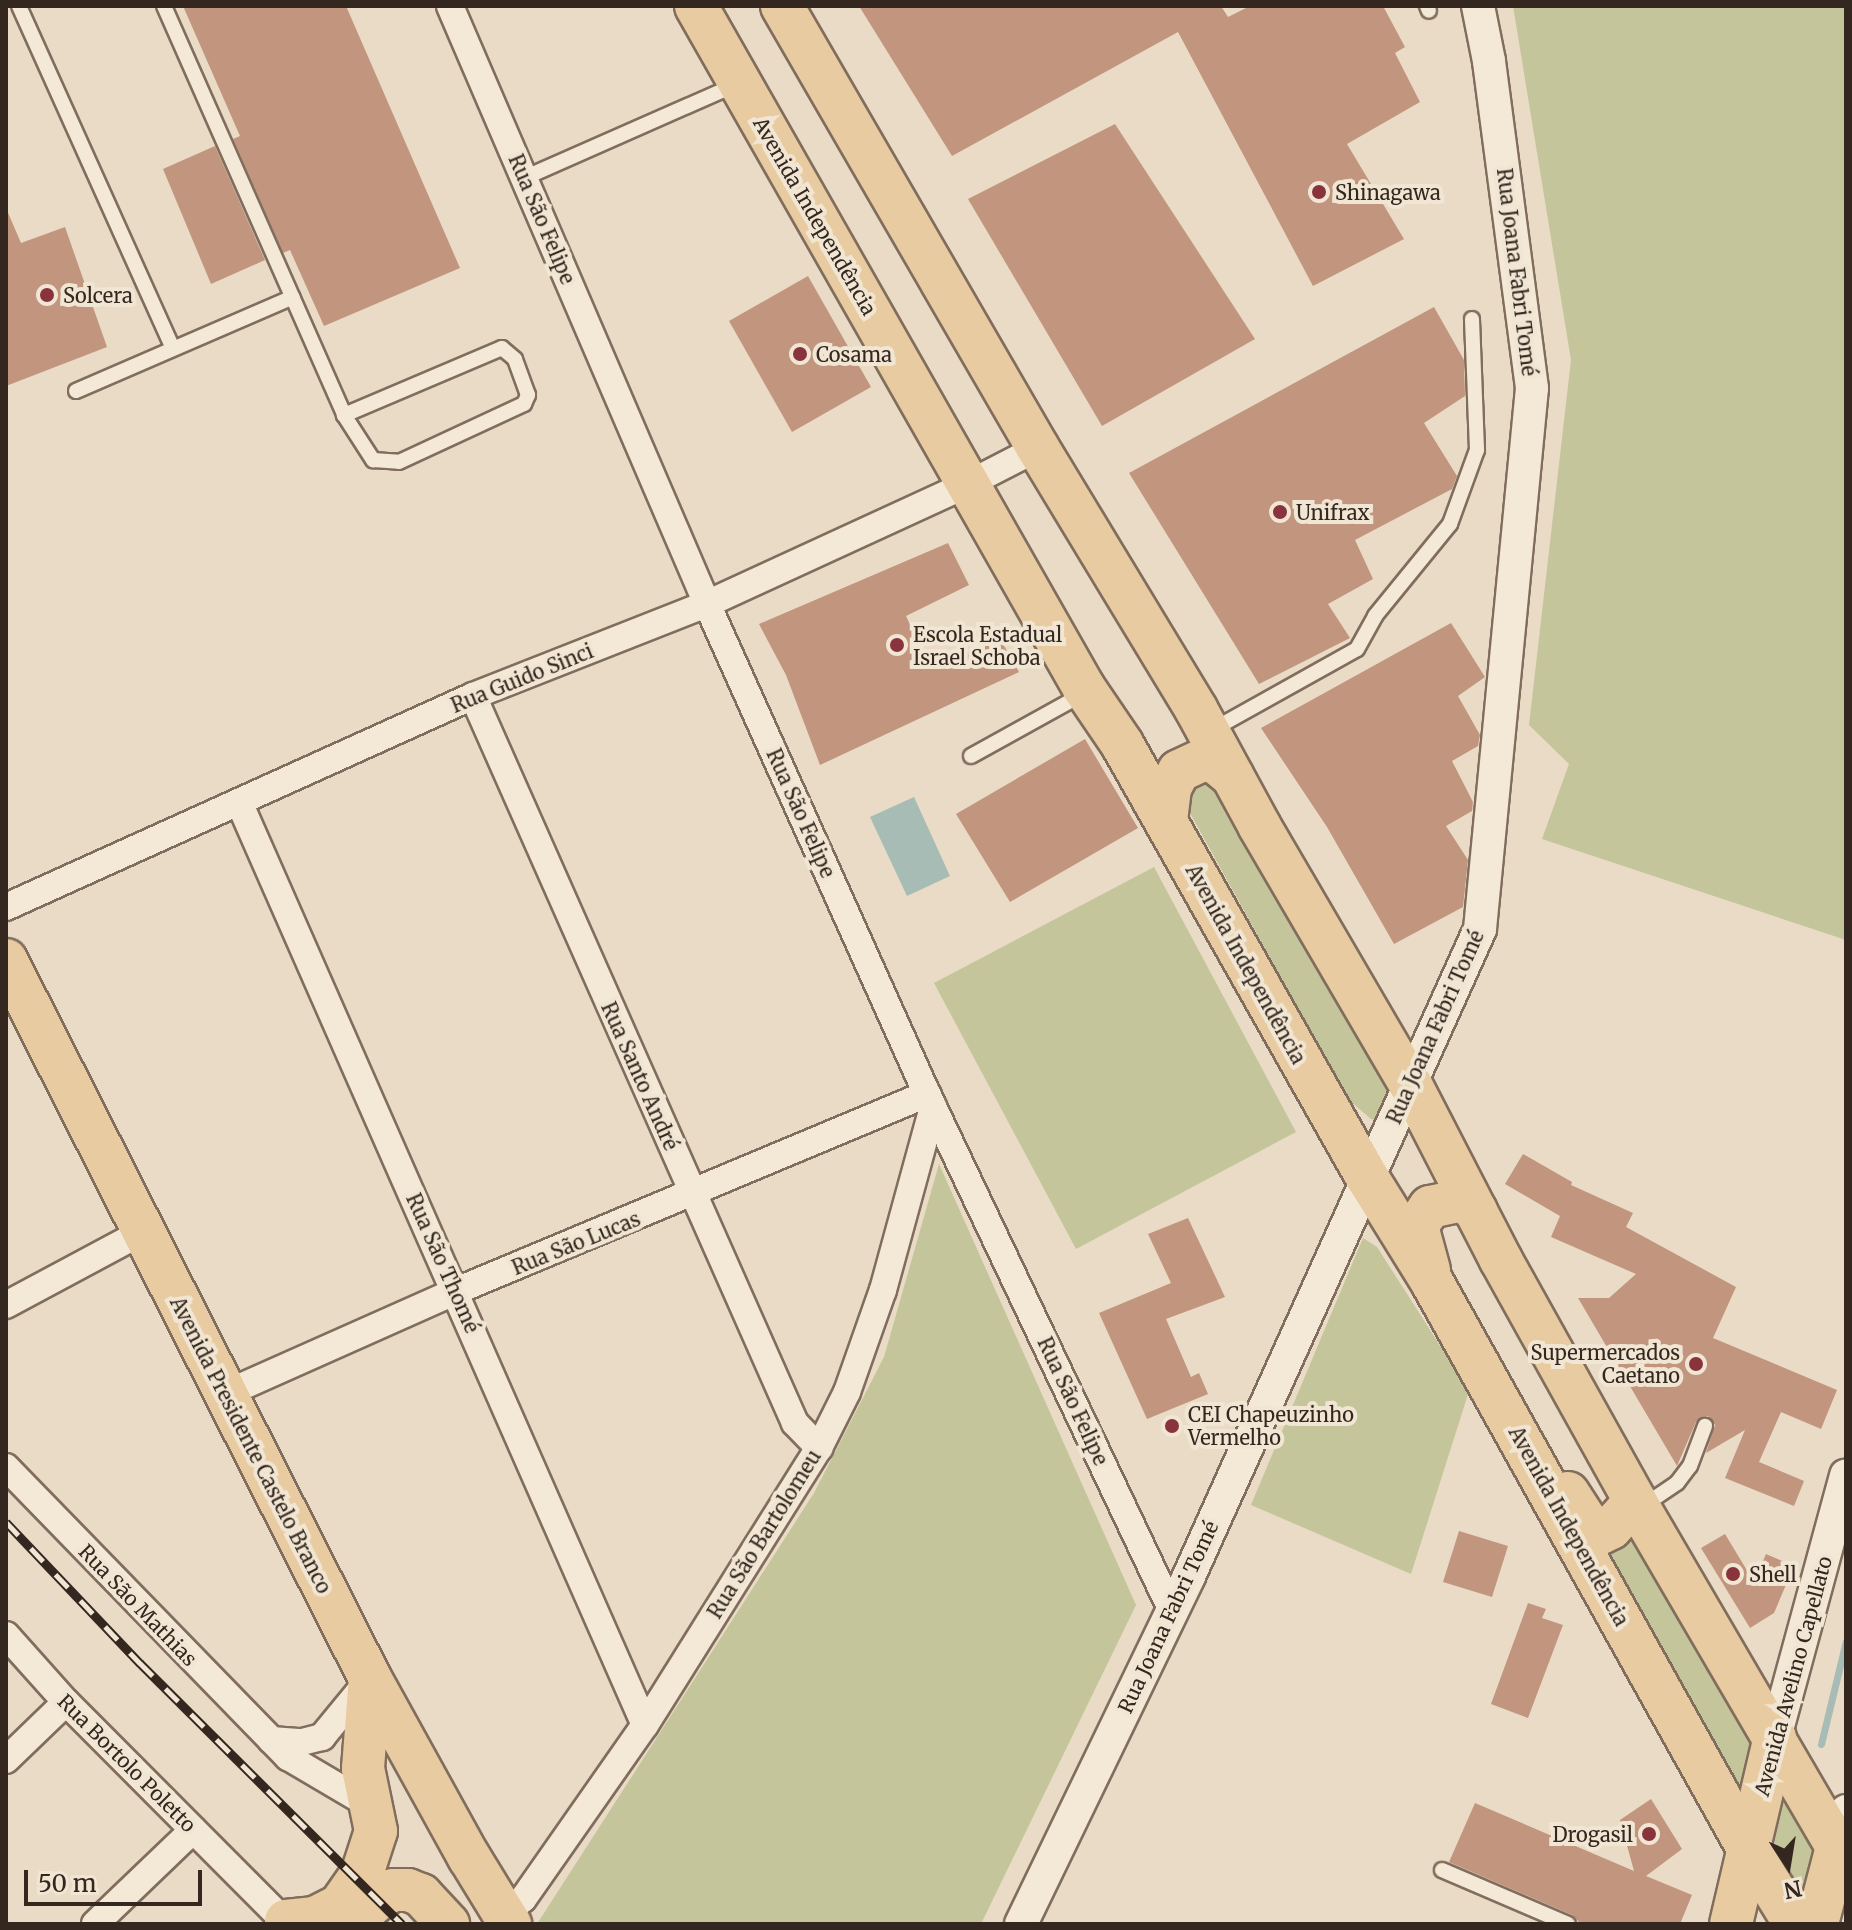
<!DOCTYPE html>
<meta charset="utf-8">
<style>
body{margin:0}
#map{position:relative;width:1852px;height:1930px;overflow:hidden;background:#e9dbc5;font-family:Merriweather,serif}
div>[style]{position:absolute}
[style*='--x']{left:calc(var(--x)*1px);top:calc(var(--y)*1px);width:calc(var(--w)*1px);rotate:calc(var(--a)*1deg)}
.green>*{inset:0;background:#c4c59a}
.water>*{inset:0;background:#a6bcb4}
.stream>*{height:7px;margin:-3.5px;padding:0 3.5px;transform-origin:3.5px;border-radius:3.5px;background:#a6bcb4}
.building>*{inset:0;background:#c2957f}
.roads{filter:drop-shadow(2px 0 #816d5d) drop-shadow(-2px 0 #816d5d) drop-shadow(0 2px #816d5d) drop-shadow(0 -2px #816d5d)}
.service>*{height:14px;margin:-7px;padding:0 7px;transform-origin:7px;border-radius:7px;background:#f4e9d7}
.minor>*{height:26px;margin:-13px;padding:0 13px;transform-origin:13px;border-radius:13px;background:#f4e9d7}
.tertiary>*{height:32px;margin:-16px;padding:0 16px;transform-origin:16px;border-radius:16px;background:#f4e9d7}
.primary>*{height:42px;margin:-21px;padding:0 21px;transform-origin:21px;border-radius:21px;background:#e8cba1}
.rail>*{height:9px;margin-top:-4.5px;transform-origin:0;background:repeating-linear-gradient(90deg,#f1e6d3 0 18px,#33271f 0 36px);box-sizing:border-box;border-block:2px solid #33271f}
.dots>*{width:22px;height:22px;translate:-50% -50%;box-sizing:border-box;border:4px solid #f1e6d3;border-radius:50%}
span{translate:-50% -50%;white-space:nowrap;text-align:center;line-height:1.15;-webkit-text-stroke:8px #f1e6d3;paint-order:stroke}
.poi-label{font-size:20px;color:#33271f}
.left{translate:0 -50%;text-align:left}
.right{translate:-100% -50%;text-align:right}
.street-label{font-size:20px;color:#33271f}
.frame{position:absolute;inset:0;border:8px solid #33271f;pointer-events:none}
.north{position:absolute;left:1748px;top:1826px;width:80px;height:80px;-webkit-text-stroke:6px #f1e6d3;paint-order:stroke;rotate:168deg;font-size:22px;font-weight:700;line-height:32px;text-align:center;color:#33271f}
.north::after{content:'';display:block;margin:auto;width:28px;height:36px;background:#33271f;clip-path:polygon(50% 0,100% 100%,50% 72%,0 100%)}
.scale{position:absolute;left:24px;top:1870px;width:178px;height:36px;box-sizing:border-box;border:4px solid #33271f;border-top:0;padding-left:10px;font-size:24px;line-height:28px;white-space:nowrap;color:#33271f;-webkit-text-stroke:6px #f1e6d3;paint-order:stroke}
</style>
<div id="map">
<div class="green">
<i style="clip-path:polygon(1513px 6px,1846px 6px,1846px 940px,1542px 839px,1569px 764px,1529px 725px,1571px 360px)"></i>
<i style="clip-path:polygon(1224px 777px,1400px 1090px,1382px 1121px,1371px 1119px,1349px 1100px,1180px 795px,1184px 778px)"></i>
<i style="clip-path:polygon(1154px 867px,1296px 1132px,1076px 1249px,934px 983px)"></i>
<i style="clip-path:polygon(939px 1164px,1136px 1605px,981px 1924px,537px 1924px,814px 1493px,884px 1357px)"></i>
<i style="clip-path:polygon(1363px 1238px,1377px 1247px,1469px 1391px,1411px 1574px,1251px 1505px)"></i>
<i style="clip-path:polygon(1627px 1529px,1754px 1725px,1753px 1789px,1738px 1794px,1600px 1543px)"></i>
<i style="clip-path:polygon(1784px 1797px,1819px 1854px,1807px 1906px,1770px 1848px)"></i>
</div>
<div class="water">
<i style="clip-path:polygon(914px 797px,950px 876px,907px 896px,870px 817px)"></i>
</div>
<div class="stream">
<i style="--x:1821;--y:1744;--w:106;--a:-76.4"></i>
</div>
<div class="building">
<i style="clip-path:polygon(183px 6px,346px 6px,460px 268px,324px 326px,290px 250px,283px 253px,233px 139px,240px 136px)"></i>
<i style="clip-path:polygon(859px 6px,1221px 6px,1228px 17px,1250px 6px,1383px 6px,1405px 47px,1395px 53px,1420px 102px,1347px 144px,1404px 239px,1313px 286px,1178px 32px,952px 156px)"></i>
<i style="clip-path:polygon(1115px 124px,1255px 339px,1102px 426px,968px 199px)"></i>
<i style="clip-path:polygon(215px 146px,265px 260px,211px 284px,163px 169px)"></i>
<i style="clip-path:polygon(6px 208px,21px 243px,65px 227px,107px 347px,6px 386px)"></i>
<i style="clip-path:polygon(808px 276px,871px 387px,792px 432px,729px 321px)"></i>
<i style="clip-path:polygon(1434px 307px,1464px 360px,1465px 396px,1424px 423px,1457px 476px,1452px 489px,1355px 540px,1373px 579px,1328px 604px,1350px 638px,1259px 684px,1129px 473px)"></i>
<i style="clip-path:polygon(948px 543px,969px 585px,906px 616px,931px 669px,999px 637px,1019px 672px,820px 765px,786px 675px,759px 624px)"></i>
<i style="clip-path:polygon(1451px 623px,1485px 677px,1458px 696px,1480px 735px,1478px 746px,1452px 761px,1473px 802px,1472px 811px,1446px 826px,1468px 860px,1463px 907px,1394px 944px,1327px 827px,1261px 728px)"></i>
<i style="clip-path:polygon(1085px 739px,1138px 828px,1010px 902px,956px 814px)"></i>
<i style="clip-path:polygon(1523px 1154px,1572px 1182px,1571px 1185px,1633px 1213px,1626px 1227px,1736px 1287px,1713px 1338px,1837px 1390px,1821px 1429px,1781px 1412px,1759px 1462px,1804px 1481px,1794px 1506px,1725px 1478px,1745px 1430px,1706px 1453px,1715px 1425px,1708px 1416px,1696px 1422px,1677px 1466px,1578px 1298px,1609px 1298px,1636px 1274px,1551px 1237px,1560px 1216px,1505px 1184px)"></i>
<i style="clip-path:polygon(1188px 1218px,1225px 1297px,1166px 1319px,1191px 1377px,1199px 1373px,1208px 1394px,1147px 1419px,1099px 1313px,1171px 1283px,1148px 1234px)"></i>
<i style="clip-path:polygon(1459px 1531px,1508px 1546px,1492px 1597px,1443px 1582px)"></i>
<i style="clip-path:polygon(1725px 1534px,1754px 1582px,1766px 1554px,1794px 1566px,1774px 1613px,1750px 1628px,1701px 1548px)"></i>
<i style="clip-path:polygon(1528px 1603px,1546px 1609px,1542px 1618px,1563px 1625px,1528px 1718px,1491px 1704px)"></i>
<i style="clip-path:polygon(1651px 1799px,1682px 1849px,1646px 1876px,1692px 1895px,1680px 1924px,1581px 1924px,1572px 1915px,1449px 1862px,1475px 1803px,1634px 1871px,1620px 1820px)"></i>
</div>
<div class="roads">
<div class="service">
<i style="--x:19;--y:6;--w:373;--a:65.8"></i>
<i style="--x:164;--y:6;--w:447;--a:66.2"></i>
<i style="--x:344;--y:415;--w:54;--a:57.2"></i>
<i style="--x:373;--y:460;--w:26;--a:4"></i>
<i style="--x:399;--y:462;--w:138;--a:-24.9"></i>
<i style="--x:524;--y:404;--w:10;--a:-66"></i>
<i style="--x:528;--y:395;--w:38;--a:-110"></i>
<i style="--x:515;--y:359;--w:17;--a:-140"></i>
<i style="--x:502;--y:348;--w:172;--a:157"></i>
<i style="--x:1427;--y:6;--w:5;--a:68"></i>
<i style="--x:524;--y:178;--w:231;--a:-23.8"></i>
<i style="--x:76;--y:391;--w:236;--a:-23.4"></i>
<i style="--x:1212;--y:730;--w:166;--a:-29.2"></i>
<i style="--x:1357;--y:649;--w:38;--a:-61"></i>
<i style="--x:1375;--y:616;--w:119;--a:-50.8"></i>
<i style="--x:1450;--y:524;--w:79;--a:-70"></i>
<i style="--x:1477;--y:450;--w:131;--a:-92.2"></i>
<i style="--x:971;--y:756;--w:128;--a:-29"></i>
<i style="--x:1643;--y:1506;--w:41;--a:-34.1"></i>
<i style="--x:1677;--y:1483;--w:21;--a:-53"></i>
<i style="--x:1690;--y:1466;--w:43;--a:-69.4"></i>
<i style="--x:1442;--y:1870;--w:137;--a:23.2"></i>
</div>
<div class="minor">
<i style="--x:450;--y:6;--w:651;--a:66.74"></i>
<i style="--x:707;--y:604;--w:537;--a:65.82"></i>
<i style="--x:927;--y:1094;--w:572;--a:64.64"></i>
<i style="--x:473;--y:696;--w:795;--a:66.11"></i>
<i style="--x:795;--y:1423;--w:35;--a:46"></i>
<i style="--x:239;--y:802;--w:1008;--a:66.26"></i>
<i style="--x:6;--y:907;--w:512;--a:-24.31"></i>
<i style="--x:473;--y:696;--w:251;--a:-21.5"></i>
<i style="--x:707;--y:604;--w:287;--a:-24.7"></i>
<i style="--x:968;--y:484;--w:79;--a:-27.2"></i>
<i style="--x:6;--y:1305;--w:154;--a:-28.2"></i>
<i style="--x:225;--y:1394;--w:253;--a:-24"></i>
<i style="--x:456;--y:1291;--w:511;--a:-22.7"></i>
<i style="--x:6;--y:1467;--w:405;--a:45.8"></i>
<i style="--x:288;--y:1757;--w:99;--a:30.5"></i>
<i style="--x:6;--y:1635;--w:90;--a:48.2"></i>
<i style="--x:66;--y:1702;--w:313;--a:45.1"></i>
<i style="--x:271;--y:1740;--w:31;--a:4"></i>
<i style="--x:302;--y:1742;--w:21;--a:-14"></i>
<i style="--x:322;--y:1737;--w:72;--a:-50.6"></i>
<i style="--x:6;--y:1760;--w:83;--a:-44"></i>
<i style="--x:503;--y:1915;--w:26;--a:-39"></i>
<i style="--x:523;--y:1899;--w:213;--a:-55"></i>
<i style="--x:645;--y:1725;--w:327;--a:-57.9"></i>
<i style="--x:819;--y:1448;--w:63;--a:-63.4"></i>
<i style="--x:847;--y:1392;--w:108;--a:-70.6"></i>
<i style="--x:883;--y:1290;--w:190;--a:-74.7"></i>
<i style="--x:95;--y:1924;--w:136;--a:-43.8"></i>
</div>
<div class="tertiary">
<i style="--x:1775;--y:1737;--w:271;--a:-74.8"></i>
<i style="--x:1837;--y:1847;--w:37;--a:-76"></i>
<i style="--x:1021;--y:1924;--w:386;--a:-64.2"></i>
<i style="--x:1189;--y:1576;--w:709;--a:-65.78"></i>
<i style="--x:1480;--y:929;--w:543;--a:-84.51"></i>
<i style="--x:1532;--y:388;--w:330;--a:-97.5"></i>
<i style="--x:1489;--y:61;--w:56;--a:-101.3"></i>
</div>
<div class="primary">
<i style="--x:696;--y:6;--w:785;--a:60.36"></i>
<i style="--x:1084;--y:688;--w:68;--a:55.8"></i>
<i style="--x:1122;--y:744;--w:498;--a:60.5"></i>
<i style="--x:1367;--y:1177;--w:123;--a:58.2"></i>
<i style="--x:1432;--y:1282;--w:648;--a:60.83"></i>
<i style="--x:1748;--y:1848;--w:89;--a:58.3"></i>
<i style="--x:782;--y:6;--w:511;--a:59.92"></i>
<i style="--x:1038;--y:448;--w:305;--a:58.8"></i>
<i style="--x:1196;--y:709;--w:134;--a:61.5"></i>
<i style="--x:1260;--y:827;--w:299;--a:59.7"></i>
<i style="--x:1411;--y:1085;--w:197;--a:62.8"></i>
<i style="--x:1501;--y:1260;--w:276;--a:60.9"></i>
<i style="--x:1635;--y:1501;--w:401;--a:59.7"></i>
<i style="--x:1837;--y:1847;--w:80;--a:104.6"></i>
<i style="--x:1166;--y:821;--w:33;--a:-83"></i>
<i style="--x:1170;--y:788;--w:19;--a:-62"></i>
<i style="--x:1179;--y:771;--w:26;--a:-25"></i>
<i style="--x:1203;--y:760;--w:12;--a:9"></i>
<i style="--x:1215;--y:762;--w:22;--a:39"></i>
<i style="--x:6;--y:960;--w:805;--a:63.12"></i>
<i style="--x:370;--y:1678;--w:205;--a:61.1"></i>
<i style="--x:469;--y:1857;--w:79;--a:58.5"></i>
<i style="--x:1429;--y:1270;--w:46;--a:-105.3"></i>
<i style="--x:1417;--y:1226;--w:23;--a:-56"></i>
<i style="--x:1430;--y:1207;--w:34;--a:-12"></i>
<i style="--x:1463;--y:1200;--w:17;--a:40"></i>
<i style="--x:1568;--y:1493;--w:44;--a:57"></i>
<i style="--x:1592;--y:1530;--w:9;--a:18"></i>
<i style="--x:1601;--y:1533;--w:11;--a:-27"></i>
<i style="--x:1611;--y:1528;--w:36;--a:-48"></i>
<i style="--x:286;--y:1921;--w:29;--a:-6"></i>
<i style="--x:315;--y:1918;--w:28;--a:-27"></i>
<i style="--x:340;--y:1905;--w:38;--a:-55"></i>
<i style="--x:362;--y:1874;--w:45;--a:-72"></i>
<i style="--x:376;--y:1831;--w:64;--a:-101.7"></i>
<i style="--x:363;--y:1768;--w:90;--a:-85.6"></i>
<i style="--x:350;--y:1924;--w:39;--a:-42"></i>
<i style="--x:379;--y:1898;--w:16;--a:-30"></i>
<i style="--x:393;--y:1890;--w:15;--a:0"></i>
<i style="--x:408;--y:1890;--w:14;--a:21"></i>
<i style="--x:421;--y:1895;--w:40;--a:47"></i>
<i style="--x:1731;--y:1924;--w:192;--a:-76.8"></i>
</div>
</div>
<div class="rail">
<i style="--x:6;--y:1522;--w:195;--a:46.5"></i>
<i style="--x:140;--y:1663;--w:370;--a:44.9"></i>
</div>
<div class="dots">
<i style="left:1319px;top:192px;background:#89343c"></i>
<i style="left:47px;top:295px;background:#89343c"></i>
<i style="left:800px;top:354px;background:#89343c"></i>
<i style="left:1280px;top:512px;background:#89343c"></i>
<i style="left:897px;top:645px;background:#89343c"></i>
<i style="left:1696px;top:1364px;background:#89343c"></i>
<i style="left:1172px;top:1426px;background:#89343c"></i>
<i style="left:1733px;top:1574px;background:#89343c"></i>
<i style="left:1649px;top:1834px;background:#89343c"></i>
</div>
<div class="poi-label">
<span class="left" style="left:1335px;top:192px">Shinagawa</span>
<span class="left" style="left:63px;top:295px">Solcera</span>
<span class="left" style="left:816px;top:354px">Cosama</span>
<span class="left" style="left:1296px;top:512px">Unifrax</span>
<span class="left" style="left:913px;top:646px">Escola Estadual<br>Israel Schoba</span>
<span class="right" style="left:1680px;top:1364px">Supermercados<br>Caetano</span>
<span class="left" style="left:1188px;top:1426px">CEI Chapeuzinho<br>Vermelho</span>
<span class="left" style="left:1749px;top:1574px">Shell</span>
<span class="right" style="left:1633px;top:1834px">Drogasil</span>
</div>
<div class="street-label">
<span style="left:815px;top:216px;rotate:60deg">Avenida Independência</span>
<span style="left:542px;top:219px;rotate:67deg">Rua São Felipe</span>
<span style="left:1517px;top:272px;rotate:83deg">Rua Joana Fabri Tomé</span>
<span style="left:522px;top:678px;rotate:-22deg">Rua Guido Sinci</span>
<span style="left:801px;top:813px;rotate:66deg">Rua São Felipe</span>
<span style="left:1246px;top:964px;rotate:61deg">Avenida Independência</span>
<span style="left:1435px;top:1027px;rotate:-66deg">Rua Joana Fabri Tomé</span>
<span style="left:640px;top:1076px;rotate:66deg">Rua Santo André</span>
<span style="left:576px;top:1243px;rotate:-22deg">Rua São Lucas</span>
<span style="left:443px;top:1263px;rotate:66deg">Rua São Thomé</span>
<span style="left:1073px;top:1401px;rotate:65deg">Rua São Felipe</span>
<span style="left:251px;top:1445px;rotate:63deg">Avenida Presidente Castelo Branco</span>
<span style="left:1569px;top:1526px;rotate:61deg">Avenida Independência</span>
<span style="left:764px;top:1534px;rotate:-58deg">Rua São Bartolomeu</span>
<span style="left:138px;top:1605px;rotate:46deg">Rua São Mathias</span>
<span style="left:1168px;top:1617px;rotate:-65deg">Rua Joana Fabri Tomé</span>
<span style="left:1793px;top:1676px;rotate:-75deg">Avenida Avelino Capellato</span>
<span style="left:127px;top:1763px;rotate:45deg">Rua Bortolo Poletto</span>
</div>
<div class="frame"></div>
<div class="north">N</div>
<div class="scale">50 m</div>
</div>
